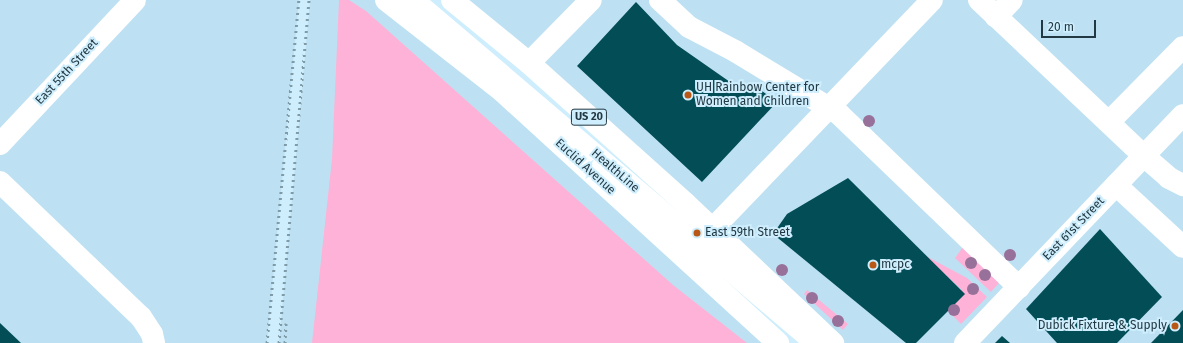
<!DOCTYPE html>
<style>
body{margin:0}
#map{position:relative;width:1183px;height:343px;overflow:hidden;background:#ceeefd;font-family:"Fira Sans",sans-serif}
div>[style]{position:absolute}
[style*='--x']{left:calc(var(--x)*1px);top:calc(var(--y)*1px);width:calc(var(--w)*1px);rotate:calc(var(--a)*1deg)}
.built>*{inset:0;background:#bde1f3}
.green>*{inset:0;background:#feb2d7}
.building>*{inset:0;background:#024d56}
.minor>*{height:22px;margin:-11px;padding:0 11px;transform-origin:11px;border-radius:11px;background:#fff}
.major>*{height:22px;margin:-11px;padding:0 11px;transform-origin:11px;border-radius:11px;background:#fff}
.rail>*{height:3px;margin-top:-1.5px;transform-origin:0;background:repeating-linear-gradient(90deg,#7f9ba7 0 2px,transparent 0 6px)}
.trees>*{width:12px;height:12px;margin:-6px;border-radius:50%;background:#98719a}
.dots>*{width:11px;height:11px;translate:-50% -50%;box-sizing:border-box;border:2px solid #ceeefd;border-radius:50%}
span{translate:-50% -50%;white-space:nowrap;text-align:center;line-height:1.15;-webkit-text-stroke:4px #ceeefd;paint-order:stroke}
.shield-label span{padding:1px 3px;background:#ceeefd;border:1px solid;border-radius:3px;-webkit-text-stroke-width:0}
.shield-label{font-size:11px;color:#223842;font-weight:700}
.street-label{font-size:12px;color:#223842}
.poi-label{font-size:12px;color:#223842}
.left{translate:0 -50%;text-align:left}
.right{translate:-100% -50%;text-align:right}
.scale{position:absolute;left:1041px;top:20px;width:55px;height:18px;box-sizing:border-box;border:2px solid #223842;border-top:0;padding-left:5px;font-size:12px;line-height:14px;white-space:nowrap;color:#223842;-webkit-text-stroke:3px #ceeefd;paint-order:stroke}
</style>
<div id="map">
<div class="built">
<i style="clip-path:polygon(0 0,299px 0,267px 343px,0 343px)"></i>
<i style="clip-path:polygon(310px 0,386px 0,778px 343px,279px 343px)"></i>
<i style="clip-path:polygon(452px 0,1183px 0,1183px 343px,833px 343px)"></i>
</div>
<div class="green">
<i style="clip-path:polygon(339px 0,349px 0,366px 11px,673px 285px,747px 343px,312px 343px,332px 159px)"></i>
<i style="clip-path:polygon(963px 247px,999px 283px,991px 292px,955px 258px)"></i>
<i style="clip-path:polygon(924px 255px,967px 278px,987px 297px,961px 324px,945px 308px,962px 290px)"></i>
<i style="clip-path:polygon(807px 290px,848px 324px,843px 330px,804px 294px)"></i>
</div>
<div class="building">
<i style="clip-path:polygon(636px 2px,677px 45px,730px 82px,758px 88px,777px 102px,702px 182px,577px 66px)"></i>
<i style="clip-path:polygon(848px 178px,965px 294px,916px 343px,906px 343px,773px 234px,787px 214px)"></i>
<i style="clip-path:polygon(1100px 229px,1162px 297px,1117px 343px,1057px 343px,1026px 309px)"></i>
<i style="clip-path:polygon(1183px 310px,1183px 343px,1151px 343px)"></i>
<i style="clip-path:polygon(0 323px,21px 343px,0 343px)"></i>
<i style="clip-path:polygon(1002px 336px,1010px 343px,995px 343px)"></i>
</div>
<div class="minor">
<i style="--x:413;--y:0;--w:529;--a:40.4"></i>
<i style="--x:660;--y:0;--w:40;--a:43"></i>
<i style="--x:689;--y:27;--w:52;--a:27.6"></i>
<i style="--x:735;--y:51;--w:122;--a:31.2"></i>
<i style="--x:839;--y:114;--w:250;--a:43.9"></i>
<i style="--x:979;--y:0;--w:227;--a:43.4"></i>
<i style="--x:1144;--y:156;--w:33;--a:41"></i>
<i style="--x:1169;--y:178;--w:16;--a:27"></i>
<i style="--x:996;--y:17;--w:23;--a:-47"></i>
<i style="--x:529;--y:63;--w:88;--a:-45.5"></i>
<i style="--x:1109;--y:122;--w:105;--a:-45.4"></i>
<i style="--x:0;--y:182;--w:195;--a:43.8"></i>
<i style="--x:141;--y:317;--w:20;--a:57"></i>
<i style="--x:152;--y:334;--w:9;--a:77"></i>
<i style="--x:1116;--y:185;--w:91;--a:42.8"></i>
<i style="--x:700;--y:242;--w:335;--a:-46.2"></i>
<i style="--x:965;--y:343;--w:315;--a:-46.3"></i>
</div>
<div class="major">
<i style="--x:386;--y:0;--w:147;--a:38.1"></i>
<i style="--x:502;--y:91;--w:374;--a:42.4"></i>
<i style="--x:452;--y:0;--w:99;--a:39.3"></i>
<i style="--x:529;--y:63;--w:210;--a:41.9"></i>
<i style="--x:685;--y:203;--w:204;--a:43.4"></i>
<i style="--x:0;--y:144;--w:197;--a:-46.8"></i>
</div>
<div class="rail">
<i style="--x:267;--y:343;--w:344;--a:-84.7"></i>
<i style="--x:279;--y:343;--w:344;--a:-85"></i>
<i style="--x:285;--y:343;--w:20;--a:-87"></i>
</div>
<div class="trees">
<i style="left:869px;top:121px"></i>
<i style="left:1010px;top:255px"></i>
<i style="left:971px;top:263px"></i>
<i style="left:782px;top:270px"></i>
<i style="left:985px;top:275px"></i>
<i style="left:973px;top:289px"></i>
<i style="left:812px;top:298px"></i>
<i style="left:954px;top:310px"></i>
<i style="left:838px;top:321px"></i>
</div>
<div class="dots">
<i style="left:688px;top:95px;background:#b85716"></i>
<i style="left:697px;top:233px;background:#b85716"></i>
<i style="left:873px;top:265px;background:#b85716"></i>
<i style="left:1175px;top:326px;background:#b85716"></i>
</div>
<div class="shield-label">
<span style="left:589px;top:117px">US 20</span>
</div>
<div class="street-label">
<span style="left:67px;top:72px;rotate:-47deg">East 55th Street</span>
<span style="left:585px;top:167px;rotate:42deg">Euclid Avenue</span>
<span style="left:615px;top:171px;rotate:41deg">HealthLine</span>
<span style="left:1074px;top:229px;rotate:-46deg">East 61st Street</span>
</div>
<div class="poi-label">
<span class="left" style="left:696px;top:95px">UH Rainbow Center for<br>Women and Children</span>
<span class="left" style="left:705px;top:233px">East 59th Street</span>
<span class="left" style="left:881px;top:265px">mcpc</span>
<span class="right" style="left:1167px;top:326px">Dubick Fixture &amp; Supply</span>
</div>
<div class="scale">20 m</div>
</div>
